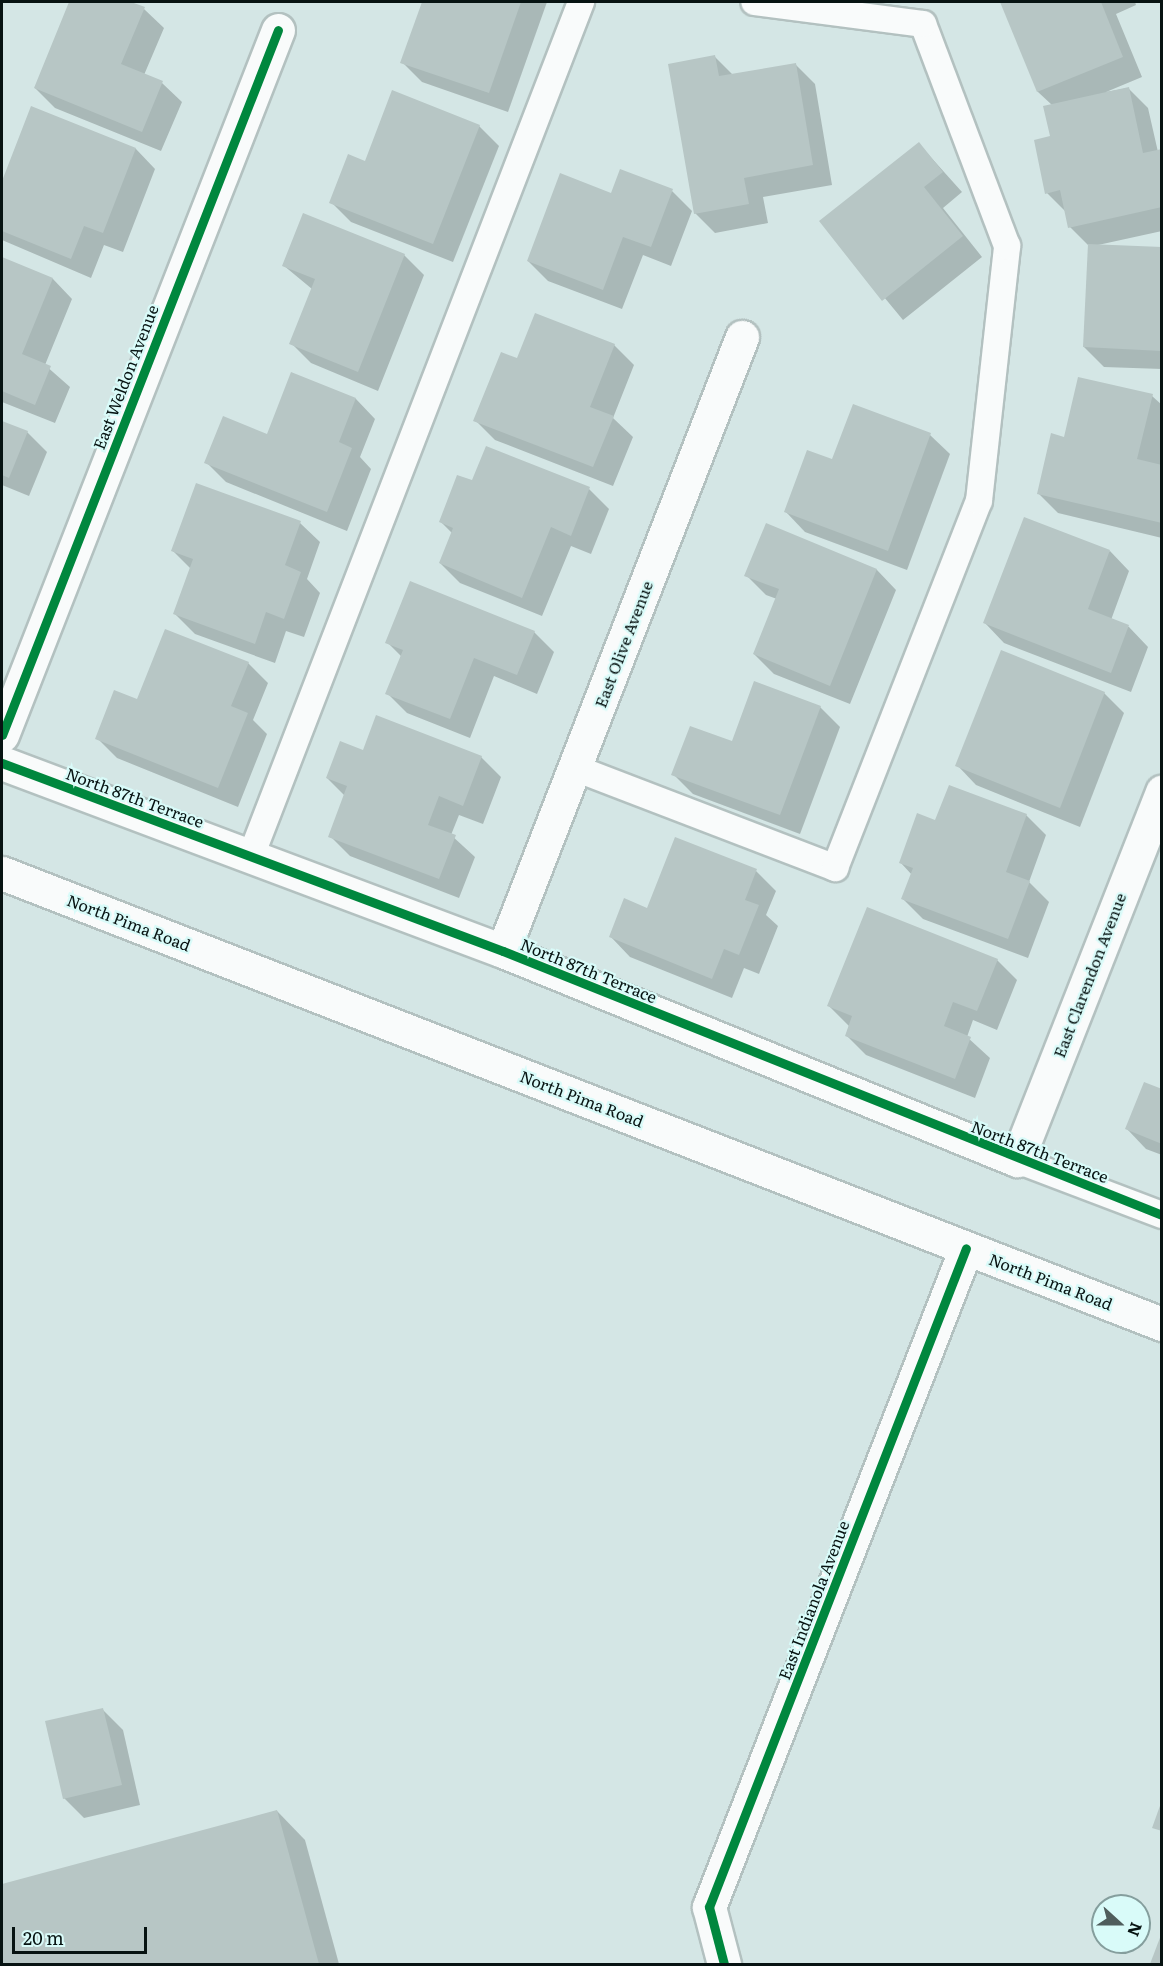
<!DOCTYPE html>
<style>
body{margin:0}
#map{position:relative;width:1163px;height:1966px;overflow:hidden;background:#d4e6e5;font-family:Literata,serif}
div>[style]{position:absolute}
[style*='--x']{left:calc(var(--x)*1px);top:calc(var(--y)*1px);width:calc(var(--w)*1px);rotate:calc(var(--a)*1deg)}
.shadow>*{inset:0;background:#0003}
.building>*{inset:0;background:#b7c6c5}
.roads{filter:drop-shadow(2px 0 #b3c1c0) drop-shadow(-2px 0 #b3c1c0) drop-shadow(0 2px #b3c1c0) drop-shadow(0 -2px #b3c1c0)}
.lane>*{height:26px;margin:-13px;padding:0 13px;transform-origin:13px;border-radius:13px;background:#f9fbfb}
.street>*{height:33px;margin:-16.5px;padding:0 16.5px;transform-origin:16.5px;border-radius:16.5px;background:#f9fbfb}
.secondary>*{height:33px;margin:-16.5px;padding:0 16.5px;transform-origin:16.5px;border-radius:16.5px;background:#f9fbfb}
.cycleway>*{height:9px;margin:-4.5px;padding:0 4.5px;transform-origin:4.5px;border-radius:4.5px;background:#00873e}
span{translate:-50% -50%;white-space:nowrap;text-align:center;line-height:1.15;-webkit-text-stroke:4.5px #d9fbf9;paint-order:stroke}
.street-label{font-size:16px;color:#071312}
.frame{position:absolute;inset:0;border:3px solid #071312;pointer-events:none}
.north{position:absolute;left:1091px;top:1894px;width:60px;height:60px;box-sizing:border-box;background:#d9fbf9;border:2px solid #859e9d;border-radius:50%;rotate:111deg;font-size:16px;font-weight:700;line-height:24px;text-align:center;color:#071312}
.north::after{content:'';display:block;margin:auto;width:21px;height:27px;background:#4f5d5c;clip-path:polygon(50% 0,100% 100%,50% 72%,0 100%)}
.scale{position:absolute;left:12px;top:1927px;width:135px;height:27px;box-sizing:border-box;border:3px solid #071312;border-top:0;padding-left:8px;font-size:18px;line-height:21px;white-space:nowrap;color:#071312;-webkit-text-stroke:4px #d9fbf9;paint-order:stroke}
</style>
<div id="map">
<div class="shadow">
<i style="clip-path:polygon(71px 2px,127px 2px,144px 9px,164px 28px,144px 75px,162px 83px,182px 102px,161px 151px,55px 108px,35px 88px)"></i>
<i style="clip-path:polygon(423px 2px,547px 2px,508px 112px,422px 82px,402px 62px)"></i>
<i style="clip-path:polygon(1002px 2px,1135px 2px,1136px 5px,1116px 14px,1142px 77px,1106px 92px,1128px 88px,1148px 108px,1158px 152px,1162px 151px,1162px 231px,1098px 245px,1162px 249px,1162px 369px,1104px 367px,1084px 347px,1089px 246px,1070px 227px,1067px 213px,1047px 193px,1052px 105px,1038px 92px)"></i>
<i style="clip-path:polygon(715px 57px,733px 75px,795px 64px,815px 84px,832px 185px,763px 197px,768px 223px,715px 233px,695px 213px)"></i>
<i style="clip-path:polygon(32px 108px,136px 149px,155px 169px,123px 252px,104px 245px,91px 278px,2px 240px,2px 185px)"></i>
<i style="clip-path:polygon(479px 126px,499px 146px,453px 262px,351px 222px,331px 202px,366px 163px)"></i>
<i style="clip-path:polygon(919px 144px,962px 192px,943px 208px,982px 257px,903px 320px,822px 222px)"></i>
<i style="clip-path:polygon(621px 171px,672px 191px,692px 211px,671px 266px,643px 255px,622px 309px,548px 281px,528px 261px,612px 194px)"></i>
<i style="clip-path:polygon(404px 255px,424px 275px,378px 391px,311px 363px,291px 343px,312px 289px,283px 265px)"></i>
<i style="clip-path:polygon(2px 259px,53px 279px,72px 299px,45px 365px,70px 387px,55px 423px,2px 402px)"></i>
<i style="clip-path:polygon(614px 345px,634px 365px,613px 418px,633px 437px,613px 486px,495px 440px,475px 420px)"></i>
<i style="clip-path:polygon(292px 374px,356px 399px,375px 419px,360px 457px,371px 469px,347px 531px,226px 482px,206px 462px,267px 436px)"></i>
<i style="clip-path:polygon(1152px 396px,1162px 405px,1162px 538px,1058px 513px,1038px 493px,1065px 439px)"></i>
<i style="clip-path:polygon(2px 422px,27px 432px,47px 452px,29px 496px,2px 485px)"></i>
<i style="clip-path:polygon(930px 435px,950px 454px,907px 570px,805px 532px,786px 512px,833px 461px)"></i>
<i style="clip-path:polygon(473px 482px,589px 489px,609px 509px,591px 554px,571px 546px,542px 616px,460px 583px,440px 563px,452px 533px,440px 521px)"></i>
<i style="clip-path:polygon(300px 523px,320px 542px,307px 579px,320px 593px,304px 637px,286px 631px,275px 663px,195px 634px,175px 614px,191px 569px,173px 551px)"></i>
<i style="clip-path:polygon(767px 525px,877px 570px,896px 590px,850px 704px,774px 674px,754px 654px,777px 599px,766px 595px,746px 575px)"></i>
<i style="clip-path:polygon(1110px 551px,1129px 571px,1111px 620px,1129px 627px,1148px 647px,1131px 692px,1004px 643px,985px 623px)"></i>
<i style="clip-path:polygon(534px 632px,554px 652px,537px 694px,494px 676px,470px 738px,407px 713px,387px 693px,402px 657px,387px 642px)"></i>
<i style="clip-path:polygon(248px 663px,268px 683px,253px 720px,267px 734px,238px 807px,117px 758px,97px 738px,138px 701px)"></i>
<i style="clip-path:polygon(1104px 693px,1124px 713px,1080px 827px,976px 785px,957px 765px)"></i>
<i style="clip-path:polygon(820px 707px,840px 727px,800px 834px,693px 794px,673px 774px)"></i>
<i style="clip-path:polygon(364px 752px,481px 757px,501px 777px,483px 824px,459px 815px,451px 835px,475px 857px,459px 898px,350px 856px,330px 836px,345px 796px,327px 778px)"></i>
<i style="clip-path:polygon(950px 787px,1026px 815px,1046px 835px,1029px 882px,1049px 902px,1028px 958px,923px 919px,903px 899px,912px 875px,901px 863px,936px 822px)"></i>
<i style="clip-path:polygon(676px 839px,756px 871px,776px 891px,766px 915px,778px 926px,759px 974px,744px 968px,732px 998px,630px 957px,611px 937px,648px 910px)"></i>
<i style="clip-path:polygon(997px 960px,1017px 980px,997px 1030px,973px 1020px,967px 1037px,990px 1058px,975px 1098px,866px 1055px,846px 1035px,849px 1026px,829px 1006px)"></i>
<i style="clip-path:polygon(1162px 1090px,1162px 1155px,1146px 1149px,1127px 1129px)"></i>
<i style="clip-path:polygon(103px 1710px,123px 1730px,140px 1805px,84px 1818px,64px 1798px)"></i>
<i style="clip-path:polygon(277px 1811px,305px 1840px,339px 1964px,2px 1964px,2px 1886px)"></i>
</div>
<div class="building">
<i style="clip-path:polygon(69px 2px,131px 2px,145px 7px,121px 64px,163px 81px,142px 132px,34px 88px)"></i>
<i style="clip-path:polygon(422px 2px,521px 2px,489px 93px,400px 63px)"></i>
<i style="clip-path:polygon(1000px 2px,1101px 2px,1123px 57px,1037px 92px)"></i>
<i style="clip-path:polygon(715px 55px,719px 76px,796px 63px,813px 165px,744px 178px,749px 204px,694px 214px,668px 64px)"></i>
<i style="clip-path:polygon(1129px 87px,1143px 153px,1162px 149px,1162px 207px,1068px 228px,1060px 190px,1045px 194px,1034px 140px,1050px 136px,1043px 106px)"></i>
<i style="clip-path:polygon(392px 90px,480px 125px,433px 244px,329px 203px,348px 154px,365px 161px)"></i>
<i style="clip-path:polygon(31px 106px,136px 148px,103px 233px,84px 226px,71px 259px,2px 231px,2px 181px)"></i>
<i style="clip-path:polygon(919px 142px,943px 172px,924px 187px,963px 236px,882px 301px,819px 221px)"></i>
<i style="clip-path:polygon(620px 169px,673px 189px,651px 247px,623px 237px,603px 290px,527px 261px,560px 173px,611px 193px)"></i>
<i style="clip-path:polygon(303px 213px,405px 254px,358px 372px,289px 344px,315px 279px,282px 266px)"></i>
<i style="clip-path:polygon(1088px 244px,1162px 247px,1162px 351px,1083px 347px)"></i>
<i style="clip-path:polygon(2px 257px,53px 278px,22px 354px,51px 366px,35px 405px,2px 391px)"></i>
<i style="clip-path:polygon(535px 313px,615px 344px,590px 407px,614px 416px,593px 467px,473px 421px,501px 352px,517px 358px)"></i>
<i style="clip-path:polygon(291px 372px,356px 398px,339px 442px,352px 448px,327px 512px,204px 463px,223px 416px,267px 434px)"></i>
<i style="clip-path:polygon(1078px 377px,1153px 394px,1137px 459px,1162px 465px,1162px 523px,1037px 494px,1051px 433px,1064px 437px)"></i>
<i style="clip-path:polygon(853px 404px,931px 433px,888px 551px,784px 512px,807px 450px,832px 459px)"></i>
<i style="clip-path:polygon(2px 421px,28px 431px,9px 478px,2px 475px)"></i>
<i style="clip-path:polygon(486px 446px,590px 487px,571px 536px,551px 527px,522px 598px,439px 563px,453px 528px,439px 522px,457px 475px,472px 480px)"></i>
<i style="clip-path:polygon(196px 483px,301px 521px,285px 565px,301px 572px,284px 619px,266px 612px,255px 644px,173px 614px,193px 559px,171px 551px)"></i>
<i style="clip-path:polygon(1024px 517px,1110px 550px,1088px 609px,1129px 625px,1111px 673px,983px 623px)"></i>
<i style="clip-path:polygon(766px 523px,877px 569px,830px 686px,753px 654px,779px 589px,744px 576px)"></i>
<i style="clip-path:polygon(410px 581px,535px 631px,517px 675px,474px 658px,450px 719px,385px 694px,403px 650px,385px 643px)"></i>
<i style="clip-path:polygon(165px 629px,249px 662px,231px 706px,248px 713px,218px 788px,95px 739px,114px 690px,137px 699px)"></i>
<i style="clip-path:polygon(1001px 650px,1105px 692px,1060px 808px,955px 766px)"></i>
<i style="clip-path:polygon(754px 681px,821px 706px,780px 815px,671px 775px,690px 726px,732px 741px)"></i>
<i style="clip-path:polygon(376px 715px,482px 756px,463px 806px,439px 796px,428px 825px,456px 835px,439px 879px,328px 837px,347px 786px,326px 778px,340px 741px,363px 750px)"></i>
<i style="clip-path:polygon(949px 785px,1027px 814px,1006px 872px,1030px 881px,1008px 939px,901px 899px,913px 868px,899px 863px,917px 813px,935px 820px)"></i>
<i style="clip-path:polygon(675px 837px,757px 869px,745px 900px,759px 905px,739px 955px,724px 949px,712px 979px,609px 937px,624px 898px,647px 908px)"></i>
<i style="clip-path:polygon(867px 907px,998px 959px,977px 1011px,953px 1002px,944px 1026px,971px 1037px,955px 1079px,845px 1036px,852px 1016px,827px 1006px)"></i>
<i style="clip-path:polygon(1144px 1082px,1162px 1089px,1162px 1144px,1125px 1129px)"></i>
<i style="clip-path:polygon(103px 1708px,122px 1785px,63px 1799px,45px 1721px)"></i>
<i style="clip-path:polygon(1161px 1803px,1162px 1804px,1162px 1831px,1152px 1828px)"></i>
<i style="clip-path:polygon(277px 1810px,319px 1964px,2px 1964px,2px 1884px)"></i>
<i style="clip-path:polygon(1161px 1935px,1162px 1964px,1150px 1964px)"></i>
</div>
<div class="roads">
<div class="lane">
<i style="--x:575;--y:768;--w:279;--a:21"></i>
<i style="--x:835;--y:868;--w:394;--a:-68.6"></i>
<i style="--x:979;--y:501;--w:257;--a:-83.7"></i>
<i style="--x:1007;--y:246;--w:237;--a:-110.7"></i>
<i style="--x:923;--y:24;--w:170;--a:-172.6"></i>
<i style="--x:251;--y:856;--w:916;--a:-68.87"></i>
<i style="--x:1017;--y:1160;--w:155;--a:20.8"></i>
</div>
<div class="street">
<i style="--x:2;--y:735;--w:757;--a:-68.62"></i>
<i style="--x:2;--y:763;--w:535;--a:20.57"></i>
<i style="--x:503;--y:951;--w:555;--a:22.13"></i>
<i style="--x:1017;--y:1160;--w:396;--a:-68.5"></i>
<i style="--x:503;--y:951;--w:659;--a:-68.73"></i>
<i style="--x:724;--y:1964;--w:59;--a:-104.7"></i>
<i style="--x:709;--y:1907;--w:707;--a:-68.69"></i>
</div>
<div class="secondary">
<i style="--x:2;--y:873;--w:1245;--a:21.25"></i>
</div>
</div>
<div class="cycleway">
<i style="--x:2;--y:735;--w:757;--a:-68.62"></i>
<i style="--x:2;--y:763;--w:535;--a:20.57"></i>
<i style="--x:503;--y:951;--w:710;--a:21.83"></i>
<i style="--x:724;--y:1964;--w:59;--a:-104.7"></i>
<i style="--x:709;--y:1907;--w:707;--a:-68.69"></i>
</div>
<div class="street-label">
<span style="left:125px;top:377px;rotate:-69deg">East Weldon Avenue</span>
<span style="left:623px;top:644px;rotate:-69deg">East Olive Avenue</span>
<span style="left:135px;top:797px;rotate:20deg">North 87th Terrace</span>
<span style="left:129px;top:922px;rotate:21deg">North Pima Road</span>
<span style="left:589px;top:970px;rotate:22deg">North 87th Terrace</span>
<span style="left:1089px;top:975px;rotate:-69deg">East Clarendon Avenue</span>
<span style="left:582px;top:1098px;rotate:21deg">North Pima Road</span>
<span style="left:1040px;top:1151px;rotate:21deg">North 87th Terrace</span>
<span style="left:1051px;top:1281px;rotate:21deg">North Pima Road</span>
<span style="left:813px;top:1600px;rotate:-69deg">East Indianola Avenue</span>
</div>
<div class="frame"></div>
<div class="north">N</div>
<div class="scale">20 m</div>
</div>
